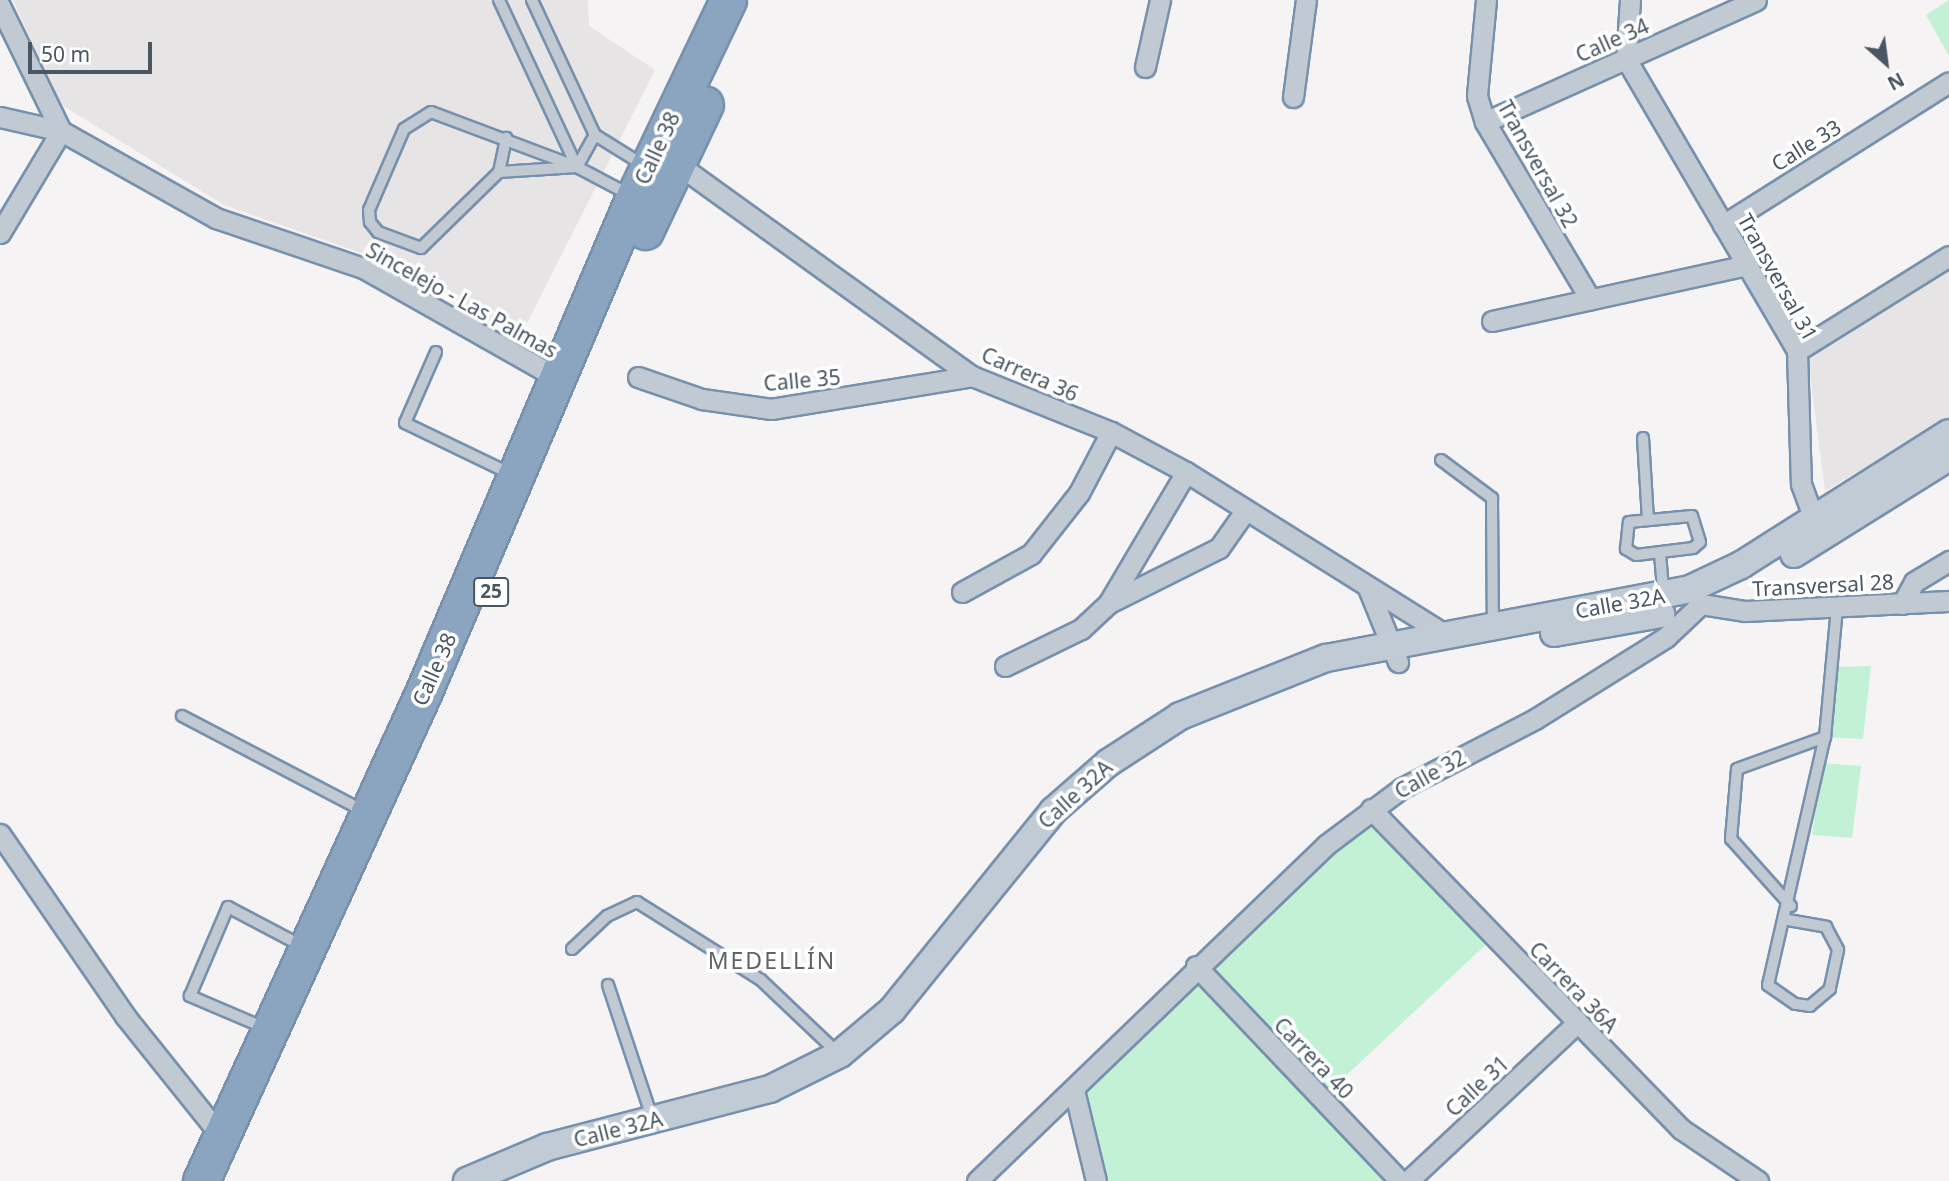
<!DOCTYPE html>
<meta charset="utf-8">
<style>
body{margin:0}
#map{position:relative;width:1949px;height:1181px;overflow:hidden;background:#f5f3f3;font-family:"Noto Sans",sans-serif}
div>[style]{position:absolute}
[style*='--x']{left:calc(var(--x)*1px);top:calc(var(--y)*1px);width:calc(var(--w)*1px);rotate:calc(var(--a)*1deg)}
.education>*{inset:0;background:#e6e4e5}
.green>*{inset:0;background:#c3f1d5}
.roads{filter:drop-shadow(2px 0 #7690ad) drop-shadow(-2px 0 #7690ad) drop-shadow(0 2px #7690ad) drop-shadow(0 -2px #7690ad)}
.lane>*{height:10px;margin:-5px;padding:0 5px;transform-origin:5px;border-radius:5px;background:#c1cad2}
.street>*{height:19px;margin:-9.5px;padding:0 9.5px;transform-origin:9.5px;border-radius:9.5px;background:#c1cad2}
.secondary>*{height:26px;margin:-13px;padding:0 13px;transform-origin:13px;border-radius:13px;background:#c1cbd6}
.highway>*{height:35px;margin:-17.5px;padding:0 17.5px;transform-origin:17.5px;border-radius:17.5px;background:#8ba5c1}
span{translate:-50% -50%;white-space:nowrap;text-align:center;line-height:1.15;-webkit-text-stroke:7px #fff;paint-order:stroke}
.shield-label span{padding:2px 5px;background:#fff;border:2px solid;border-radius:5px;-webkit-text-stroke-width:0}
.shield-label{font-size:19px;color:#4a5661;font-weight:700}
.street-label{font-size:21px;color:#4a5661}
.neighbourhood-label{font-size:23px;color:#5f6368;letter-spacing:2px}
.north{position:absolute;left:1851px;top:28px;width:70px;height:70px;-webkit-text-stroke:5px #fff;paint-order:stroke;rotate:152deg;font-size:19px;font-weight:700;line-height:28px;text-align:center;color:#4a5661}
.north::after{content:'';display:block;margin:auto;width:24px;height:32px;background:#4a5661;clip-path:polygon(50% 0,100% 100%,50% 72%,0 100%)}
.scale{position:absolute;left:28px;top:42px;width:124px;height:32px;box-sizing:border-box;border:4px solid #4a5661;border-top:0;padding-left:9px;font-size:21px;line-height:24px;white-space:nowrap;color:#4a5661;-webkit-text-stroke:5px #fff;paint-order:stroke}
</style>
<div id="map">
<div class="education">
<i style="clip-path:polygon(13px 0,588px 0,589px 26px,655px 70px,519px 339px,404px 268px,224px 205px,60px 104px)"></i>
<i style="clip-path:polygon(1949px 270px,1949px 417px,1825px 491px,1808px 359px)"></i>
</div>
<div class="green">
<i style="clip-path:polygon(1949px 0,1949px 56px,1926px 15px)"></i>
<i style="clip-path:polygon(1871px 666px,1863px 739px,1827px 737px,1835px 667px)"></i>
<i style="clip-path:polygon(1822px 763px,1861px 766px,1852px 838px,1812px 835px)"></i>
<i style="clip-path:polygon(1371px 809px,1494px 937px,1322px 1098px,1400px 1181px,1096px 1181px,1074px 1090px)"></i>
</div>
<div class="roads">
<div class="lane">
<i style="--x:499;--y:0;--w:184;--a:65"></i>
<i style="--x:532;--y:0;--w:149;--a:65"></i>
<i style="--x:595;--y:135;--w:55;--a:31.7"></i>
<i style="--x:577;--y:167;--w:78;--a:176.3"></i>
<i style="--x:499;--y:172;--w:109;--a:135.7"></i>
<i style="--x:421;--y:248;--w:46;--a:-159.6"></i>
<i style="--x:378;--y:232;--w:13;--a:-129"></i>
<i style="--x:370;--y:222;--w:12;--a:-95"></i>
<i style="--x:369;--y:210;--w:88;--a:-66.6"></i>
<i style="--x:404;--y:129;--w:32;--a:-32"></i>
<i style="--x:431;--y:112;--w:156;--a:20.6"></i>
<i style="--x:577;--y:167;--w:60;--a:27.8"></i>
<i style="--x:577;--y:167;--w:37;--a:-61"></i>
<i style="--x:499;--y:172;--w:35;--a:-78"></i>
<i style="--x:436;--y:352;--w:77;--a:113.6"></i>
<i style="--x:405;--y:423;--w:115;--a:25.7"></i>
<i style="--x:1643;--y:438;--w:82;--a:86.5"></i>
<i style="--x:1441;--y:460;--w:64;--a:36.7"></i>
<i style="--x:1492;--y:498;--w:128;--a:89.6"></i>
<i style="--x:1692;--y:516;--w:27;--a:73"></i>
<i style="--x:1700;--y:542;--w:9;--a:139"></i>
<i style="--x:1693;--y:548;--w:57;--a:173"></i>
<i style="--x:1636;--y:555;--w:12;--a:-149"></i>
<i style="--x:1626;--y:549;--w:27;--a:-84"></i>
<i style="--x:1629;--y:522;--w:63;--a:-5.4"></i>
<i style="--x:1660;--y:554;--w:38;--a:85"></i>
<i style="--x:182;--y:716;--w:205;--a:27.6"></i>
<i style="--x:1791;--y:906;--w:90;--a:-131.8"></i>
<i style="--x:1731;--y:839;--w:70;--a:-85.1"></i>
<i style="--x:1737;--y:769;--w:94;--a:-20"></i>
<i style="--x:1788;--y:920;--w:39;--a:10"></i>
<i style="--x:1826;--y:927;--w:26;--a:62"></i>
<i style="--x:1838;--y:950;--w:40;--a:102"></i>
<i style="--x:1830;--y:989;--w:26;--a:140"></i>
<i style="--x:1810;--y:1006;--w:15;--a:-172"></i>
<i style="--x:1795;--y:1004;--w:33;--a:-145"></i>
<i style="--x:1768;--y:985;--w:254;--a:-77.1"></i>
<i style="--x:1825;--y:737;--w:131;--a:-84.7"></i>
<i style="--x:572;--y:949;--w:48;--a:-43.3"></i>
<i style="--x:607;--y:916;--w:33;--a:-25"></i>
<i style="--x:637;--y:902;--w:146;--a:32.2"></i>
<i style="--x:761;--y:980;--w:108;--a:43.5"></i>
<i style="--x:608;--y:985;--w:139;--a:71.6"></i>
<i style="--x:265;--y:1028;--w:82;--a:-156.9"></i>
<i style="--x:190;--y:996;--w:97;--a:-66.9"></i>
<i style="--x:228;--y:907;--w:81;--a:27.8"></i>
</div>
<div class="street">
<i style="--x:1486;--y:0;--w:96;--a:95.4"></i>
<i style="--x:1477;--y:96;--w:27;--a:73"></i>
<i style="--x:1485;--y:122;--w:206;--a:59.3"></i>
<i style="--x:1630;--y:0;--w:59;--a:93.9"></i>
<i style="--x:1626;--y:59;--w:338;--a:59.6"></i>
<i style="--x:1797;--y:351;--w:133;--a:88.3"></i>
<i style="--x:1801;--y:484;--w:49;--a:69.7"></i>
<i style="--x:0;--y:6;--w:139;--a:64"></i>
<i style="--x:1145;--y:67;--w:69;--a:-77.4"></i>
<i style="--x:1293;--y:97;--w:98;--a:-82.4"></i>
<i style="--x:0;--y:117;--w:63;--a:12.9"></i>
<i style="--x:61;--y:131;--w:178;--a:29.3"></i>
<i style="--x:216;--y:218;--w:155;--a:18.8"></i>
<i style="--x:363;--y:268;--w:222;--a:29.5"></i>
<i style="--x:1485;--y:122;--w:297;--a:-24.2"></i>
<i style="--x:672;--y:160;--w:370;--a:35.8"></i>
<i style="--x:972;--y:376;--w:150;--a:21.9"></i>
<i style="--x:1111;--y:432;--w:85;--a:28.1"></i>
<i style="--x:1186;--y:472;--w:307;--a:32.1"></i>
<i style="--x:1723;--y:225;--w:267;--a:-32.3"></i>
<i style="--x:0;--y:233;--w:119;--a:-59.1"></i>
<i style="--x:1492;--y:321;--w:260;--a:-12.4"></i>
<i style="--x:1797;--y:351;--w:179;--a:-32"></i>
<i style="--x:638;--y:377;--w:68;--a:19"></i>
<i style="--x:702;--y:399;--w:70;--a:8.2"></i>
<i style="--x:771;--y:409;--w:204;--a:-9.3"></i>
<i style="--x:1368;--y:588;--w:80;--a:67.9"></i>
<i style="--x:962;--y:592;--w:79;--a:-28.8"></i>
<i style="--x:1031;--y:554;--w:78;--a:-51.8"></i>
<i style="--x:1079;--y:493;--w:69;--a:-62.3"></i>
<i style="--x:1109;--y:603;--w:123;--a:-26.6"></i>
<i style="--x:1219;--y:548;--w:45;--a:-54.9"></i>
<i style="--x:1902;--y:604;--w:25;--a:-61"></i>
<i style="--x:1914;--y:582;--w:41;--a:-31"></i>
<i style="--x:1005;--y:666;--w:85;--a:-26"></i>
<i style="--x:1081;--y:629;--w:37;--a:-43"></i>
<i style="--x:1108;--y:604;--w:153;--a:-59.4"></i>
<i style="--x:1371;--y:809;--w:446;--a:45.9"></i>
<i style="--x:1681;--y:1129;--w:93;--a:34"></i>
<i style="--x:0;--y:834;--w:221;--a:55.5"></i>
<i style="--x:125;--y:1016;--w:154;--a:51.3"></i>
<i style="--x:1196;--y:966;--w:296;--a:46.5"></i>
<i style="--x:1074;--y:1090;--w:94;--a:76.4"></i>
<i style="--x:977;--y:1181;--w:484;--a:-43.9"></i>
<i style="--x:1326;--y:845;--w:95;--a:-36.9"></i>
<i style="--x:1402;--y:788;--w:150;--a:-27.4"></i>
<i style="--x:1535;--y:719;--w:155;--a:-32"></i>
<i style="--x:1666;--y:637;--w:48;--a:-43.3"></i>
<i style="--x:1701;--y:604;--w:45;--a:9"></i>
<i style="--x:1745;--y:611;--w:204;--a:-2.8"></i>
<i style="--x:1408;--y:1181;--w:230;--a:-43.1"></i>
</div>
<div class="secondary">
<i style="--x:1794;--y:554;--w:183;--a:-32"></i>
<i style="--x:1554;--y:633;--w:109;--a:-10.1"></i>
<i style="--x:467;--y:1181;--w:87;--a:-23"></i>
<i style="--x:547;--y:1147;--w:230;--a:-14.6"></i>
<i style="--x:770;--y:1089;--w:78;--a:-26.6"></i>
<i style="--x:840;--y:1054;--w:68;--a:-40.2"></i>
<i style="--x:892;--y:1010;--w:256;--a:-51"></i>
<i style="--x:1053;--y:811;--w:73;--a:-41.1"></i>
<i style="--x:1108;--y:763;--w:86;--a:-33.1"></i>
<i style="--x:1180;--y:716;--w:157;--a:-21.7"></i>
<i style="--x:1326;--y:658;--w:370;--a:-10.7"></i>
<i style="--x:1690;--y:589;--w:56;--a:-25.2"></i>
<i style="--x:1741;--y:565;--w:246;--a:-32.4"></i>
</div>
<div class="highway">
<i style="--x:645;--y:231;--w:140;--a:-64.7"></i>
<i style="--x:201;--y:1181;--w:538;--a:-65.53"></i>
<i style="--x:424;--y:691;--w:537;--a:-66.97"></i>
<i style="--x:634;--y:197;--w:218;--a:-64.5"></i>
</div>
</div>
<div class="shield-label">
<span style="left:491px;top:592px">25</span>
</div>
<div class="street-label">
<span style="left:1612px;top:40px;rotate:-24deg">Calle 34</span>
<span style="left:1806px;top:145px;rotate:-32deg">Calle 33</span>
<span style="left:657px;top:148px;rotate:-65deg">Calle 38</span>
<span style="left:1538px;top:164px;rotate:61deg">Transversal 32</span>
<span style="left:1778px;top:277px;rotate:61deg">Transversal 31</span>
<span style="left:462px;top:300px;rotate:29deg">Sincelejo - Las Palmas</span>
<span style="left:1030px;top:374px;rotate:24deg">Carrera 36</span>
<span style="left:802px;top:380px;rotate:-5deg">Calle 35</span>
<span style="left:1823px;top:585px;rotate:-3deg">Transversal 28</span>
<span style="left:1620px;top:603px;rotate:-10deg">Calle 32A</span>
<span style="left:434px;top:669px;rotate:-66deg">Calle 38</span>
<span style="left:1430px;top:774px;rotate:-29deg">Calle 32</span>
<span style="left:1075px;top:794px;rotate:-42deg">Calle 32A</span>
<span style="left:1574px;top:987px;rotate:46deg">Carrera 36A</span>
<span style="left:1314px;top:1058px;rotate:46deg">Carrera 40</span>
<span style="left:1477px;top:1086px;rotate:-43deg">Calle 31</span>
<span style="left:618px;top:1129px;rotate:-14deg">Calle 32A</span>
</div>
<div class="neighbourhood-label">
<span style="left:772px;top:960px">MEDELLÍN</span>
</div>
<div class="north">N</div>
<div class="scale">50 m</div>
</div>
